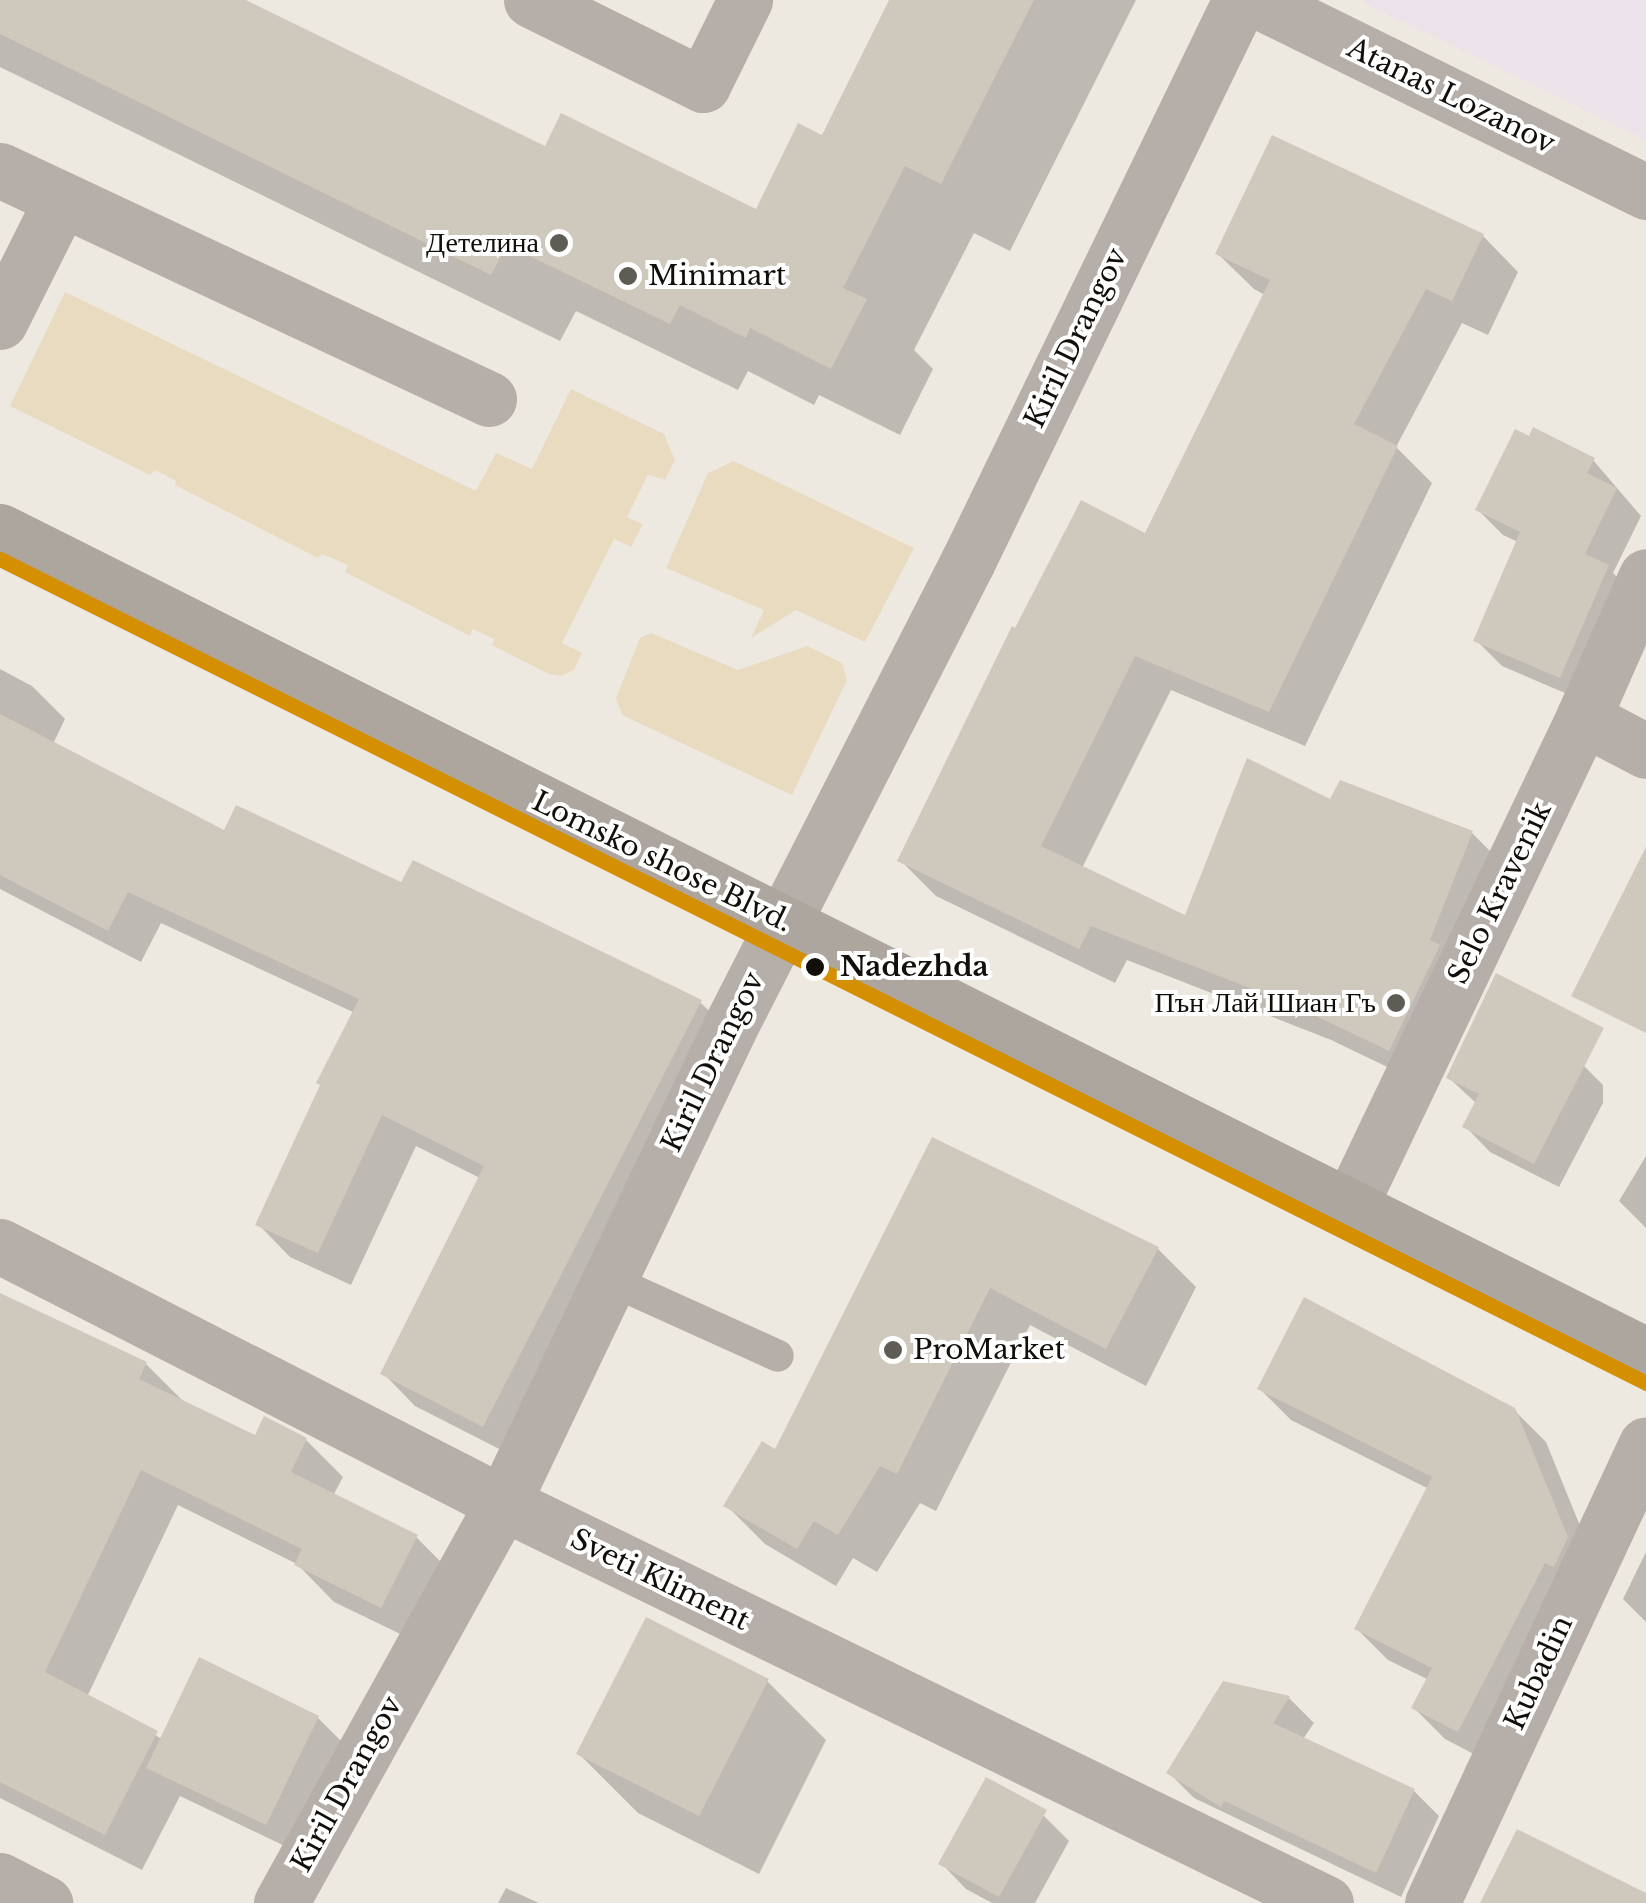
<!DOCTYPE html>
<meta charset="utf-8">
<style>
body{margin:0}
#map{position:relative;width:1646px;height:1903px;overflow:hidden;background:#eee9e0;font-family:"Libre Baskerville",serif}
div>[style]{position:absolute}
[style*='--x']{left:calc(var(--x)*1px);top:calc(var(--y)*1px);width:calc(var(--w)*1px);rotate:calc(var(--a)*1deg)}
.commercial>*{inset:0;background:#ebe2ea}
.green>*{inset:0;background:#e8dbc0}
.shadow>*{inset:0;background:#0003}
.building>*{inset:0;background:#cfc9bd}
.lane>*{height:32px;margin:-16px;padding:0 16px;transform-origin:16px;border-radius:16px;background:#b5aea9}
.street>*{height:55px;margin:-27.5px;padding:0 27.5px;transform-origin:27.5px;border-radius:27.5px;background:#b5aea9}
.primary>*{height:55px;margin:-27.5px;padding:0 27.5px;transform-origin:27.5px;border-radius:27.5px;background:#ada69f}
.metro-1>*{height:15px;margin:-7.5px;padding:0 7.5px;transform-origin:7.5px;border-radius:7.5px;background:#d58f02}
.dots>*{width:28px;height:28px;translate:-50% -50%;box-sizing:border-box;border:5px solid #fff;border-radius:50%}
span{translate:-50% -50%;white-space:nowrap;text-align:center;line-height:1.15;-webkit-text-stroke:8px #fff;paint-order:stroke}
.street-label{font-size:28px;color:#120f0a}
.poi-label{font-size:28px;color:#120f0a}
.right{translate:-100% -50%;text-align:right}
.left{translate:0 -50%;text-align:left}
.stop-label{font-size:28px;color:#120f0a;font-weight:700}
</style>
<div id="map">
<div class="commercial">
<i style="clip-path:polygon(1364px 0,1646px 0,1646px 140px,1363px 2px)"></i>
</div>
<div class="green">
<i style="clip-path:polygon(65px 292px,476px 491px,496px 453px,532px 469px,571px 389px,664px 434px,675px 460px,665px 480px,648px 475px,627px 517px,643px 524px,631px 547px,614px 539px,562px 643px,582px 653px,574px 670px,561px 676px,549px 674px,492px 645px,494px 639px,473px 629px,470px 636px,345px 572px,348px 565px,322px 554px,318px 558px,175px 485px,176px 481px,155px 470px,150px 475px,10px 406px)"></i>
<i style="clip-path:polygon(734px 461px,914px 548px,865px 642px,796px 610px,751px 638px,764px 610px,666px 568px,708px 473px)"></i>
<i style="clip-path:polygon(651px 633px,738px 670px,807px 646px,842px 663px,847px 680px,792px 795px,622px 715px,616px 698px,640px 638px)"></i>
</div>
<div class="shadow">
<i style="clip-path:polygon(0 0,240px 0,546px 149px,757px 212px,824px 138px,892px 0,1136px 0,1010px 251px,974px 233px,914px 350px,933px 369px,900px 435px,819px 395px,814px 405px,748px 371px,738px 390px,576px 311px,560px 341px,0 67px)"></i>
<i style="clip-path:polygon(1483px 236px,1518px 272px,1488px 335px,1462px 323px,1396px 447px,1432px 483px,1305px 746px,1171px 690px,1082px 868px,1187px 919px,1331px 803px,1472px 833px,1507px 868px,1425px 1085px,1331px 1040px,1127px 960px,1115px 983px,936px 896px,900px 860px,1016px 631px,1146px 536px,1265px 295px,1254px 289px,1218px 254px)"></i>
<i style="clip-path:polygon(1593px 460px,1641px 516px,1613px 573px,1633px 592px,1586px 702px,1502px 666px,1476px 640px,1518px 542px,1503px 535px,1478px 510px)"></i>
<i style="clip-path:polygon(0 669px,32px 686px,65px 719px,53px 744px,225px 833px,402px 885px,701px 1003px,734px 1035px,517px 1458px,415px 1406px,383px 1373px,480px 1178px,416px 1146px,351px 1285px,290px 1257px,258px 1224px,355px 1013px,161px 923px,141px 962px,0 889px)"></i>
<i style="clip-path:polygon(1577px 1059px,1603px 1085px,1603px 1103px,1559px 1187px,1490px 1152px,1465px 1126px,1477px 1104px,1449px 1078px)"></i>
<i style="clip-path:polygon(933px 1140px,1158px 1249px,1196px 1287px,1146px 1386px,1030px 1325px,936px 1511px,920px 1503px,877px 1572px,853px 1558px,836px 1586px,765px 1544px,726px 1505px,776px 1453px)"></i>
<i style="clip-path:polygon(1646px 1156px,1646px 1228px,1619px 1201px)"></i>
<i style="clip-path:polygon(0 1295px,146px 1364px,183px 1401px,256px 1438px,306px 1440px,343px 1477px,333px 1496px,416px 1537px,453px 1574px,419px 1643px,334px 1602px,297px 1564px,178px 1505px,87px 1697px,162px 1739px,318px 1718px,343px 1743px,291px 1849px,180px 1796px,142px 1870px,0 1798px)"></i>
<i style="clip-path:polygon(1260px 1389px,1514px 1410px,1546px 1442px,1598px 1570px,1489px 1762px,1445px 1739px,1414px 1708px,1429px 1680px,1388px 1660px,1357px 1629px,1429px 1489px,1291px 1420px)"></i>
<i style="clip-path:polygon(1646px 1552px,1646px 1622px,1623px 1599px)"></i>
<i style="clip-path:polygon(767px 1681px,826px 1740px,759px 1874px,638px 1813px,579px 1754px)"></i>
<i style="clip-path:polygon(1289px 1698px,1314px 1723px,1303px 1739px,1414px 1791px,1439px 1816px,1401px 1897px,1194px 1798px,1169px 1773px)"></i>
<i style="clip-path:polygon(984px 1785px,1044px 1816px,1069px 1841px,1035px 1903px,992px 1903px,966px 1889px,941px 1863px)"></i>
<i style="clip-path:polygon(506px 1888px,539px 1903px,498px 1903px)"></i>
</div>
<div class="building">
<i style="clip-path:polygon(0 0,246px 0,545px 146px,561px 113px,756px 209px,798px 123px,822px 135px,889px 0,1034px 0,941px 184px,905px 166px,843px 288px,867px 299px,831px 369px,750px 328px,746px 338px,680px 305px,670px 324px,507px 245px,491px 275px,0 34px)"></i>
<i style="clip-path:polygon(1272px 135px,1484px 234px,1452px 301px,1426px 289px,1354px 424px,1398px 446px,1269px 712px,1135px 656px,1041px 846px,1185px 915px,1247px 758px,1330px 799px,1340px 780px,1473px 831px,1430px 940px,1440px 945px,1389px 1051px,1293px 1005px,1091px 926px,1079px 949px,897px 861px,1012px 626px,1015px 628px,1081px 500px,1145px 533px,1270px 280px,1215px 254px)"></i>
<i style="clip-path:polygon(1533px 427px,1595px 458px,1587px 473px,1617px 488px,1585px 554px,1609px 565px,1560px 678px,1473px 641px,1520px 532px,1475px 510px,1515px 429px,1529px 436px)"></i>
<i style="clip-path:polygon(0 714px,224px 830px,236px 805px,401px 882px,413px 860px,702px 1000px,483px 1427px,380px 1374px,484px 1166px,382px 1115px,318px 1253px,255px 1225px,320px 1085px,316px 1083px,359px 999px,128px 892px,108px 931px,0 875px)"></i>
<i style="clip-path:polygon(1646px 847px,1646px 1033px,1571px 996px)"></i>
<i style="clip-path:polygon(1496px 973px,1604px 1028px,1534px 1164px,1462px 1127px,1479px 1094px,1446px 1078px)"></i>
<i style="clip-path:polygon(932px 1137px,1159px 1247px,1106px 1349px,990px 1288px,897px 1474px,880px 1466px,838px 1535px,814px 1521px,797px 1549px,723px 1506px,762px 1441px,775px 1449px)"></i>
<i style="clip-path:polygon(0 1293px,147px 1362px,139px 1379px,255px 1435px,264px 1416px,307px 1438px,291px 1472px,418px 1535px,381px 1608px,294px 1565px,302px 1549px,141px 1470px,45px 1672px,158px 1731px,105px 1835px,0 1782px)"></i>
<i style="clip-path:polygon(1304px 1297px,1515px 1408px,1568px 1537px,1554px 1567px,1545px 1563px,1458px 1732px,1411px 1708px,1432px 1668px,1354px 1629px,1432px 1477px,1257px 1389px)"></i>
<i style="clip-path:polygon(646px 1617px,769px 1679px,699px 1816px,576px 1754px)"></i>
<i style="clip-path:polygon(199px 1657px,319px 1716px,266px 1825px,146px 1768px)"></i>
<i style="clip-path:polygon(1223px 1681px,1290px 1696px,1273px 1723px,1415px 1789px,1376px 1873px,1224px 1801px,1221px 1807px,1166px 1773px)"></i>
<i style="clip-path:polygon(986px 1777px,1047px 1810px,999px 1897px,938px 1864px)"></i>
<i style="clip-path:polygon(1517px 1829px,1646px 1893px,1646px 1903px,1480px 1903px)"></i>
</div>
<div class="lane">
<i style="--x:610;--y:1280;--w:184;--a:24.3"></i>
</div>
<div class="street">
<i style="--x:531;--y:0;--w:192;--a:26.3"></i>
<i style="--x:703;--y:85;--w:95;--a:-63.7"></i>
<i style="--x:1256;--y:0;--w:435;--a:26.2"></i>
<i style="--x:0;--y:170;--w:540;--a:25.09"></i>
<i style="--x:0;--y:322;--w:136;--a:-63.4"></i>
<i style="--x:1583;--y:718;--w:71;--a:27.6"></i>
<i style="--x:1349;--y:1208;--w:543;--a:-64.47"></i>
<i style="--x:1583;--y:718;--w:155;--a:-66.1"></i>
<i style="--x:0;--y:1246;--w:565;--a:27.06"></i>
<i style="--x:503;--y:1503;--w:915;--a:25.92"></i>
<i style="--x:0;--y:1880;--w:51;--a:27.1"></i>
<i style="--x:281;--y:1903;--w:457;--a:-61"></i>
<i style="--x:503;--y:1503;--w:527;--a:-64.5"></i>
<i style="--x:730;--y:1027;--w:523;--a:-62.95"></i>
<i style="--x:968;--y:561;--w:623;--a:-64.13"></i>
<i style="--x:1432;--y:1903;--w:506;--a:-65"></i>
</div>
<div class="primary">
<i style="--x:0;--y:531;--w:1841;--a:26.59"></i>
</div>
<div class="metro-1">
<i style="--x:0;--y:559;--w:1841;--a:26.59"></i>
</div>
<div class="dots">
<i style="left:559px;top:243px;background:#5f5b55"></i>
<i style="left:628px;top:276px;background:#5f5b55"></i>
<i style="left:815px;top:967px;background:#120f0a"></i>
<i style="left:1396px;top:1003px;background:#5f5b55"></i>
<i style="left:893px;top:1350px;background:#5f5b55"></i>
</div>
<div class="street-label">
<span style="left:1451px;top:96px;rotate:26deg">Atanas Lozanov</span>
<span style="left:1076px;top:338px;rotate:-64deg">Kiril Drangov</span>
<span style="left:662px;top:862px;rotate:26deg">Lomsko shose Blvd.</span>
<span style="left:1500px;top:893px;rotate:-64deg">Selo Kravenik</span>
<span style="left:713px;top:1062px;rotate:-64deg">Kiril Drangov</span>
<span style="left:660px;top:1580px;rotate:26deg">Sveti Kliment</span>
<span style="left:1539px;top:1673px;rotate:-65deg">Kubadin</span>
<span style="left:347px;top:1784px;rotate:-61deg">Kiril Drangov</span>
</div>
<div class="poi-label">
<span class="right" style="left:539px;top:243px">Детелина</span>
<span class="left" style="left:648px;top:276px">Minimart</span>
<span class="right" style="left:1376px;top:1003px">Пън Лай Шиан Гъ</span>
<span class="left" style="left:913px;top:1350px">ProMarket</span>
</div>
<div class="stop-label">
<span class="left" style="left:840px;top:967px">Nadezhda</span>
</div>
</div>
